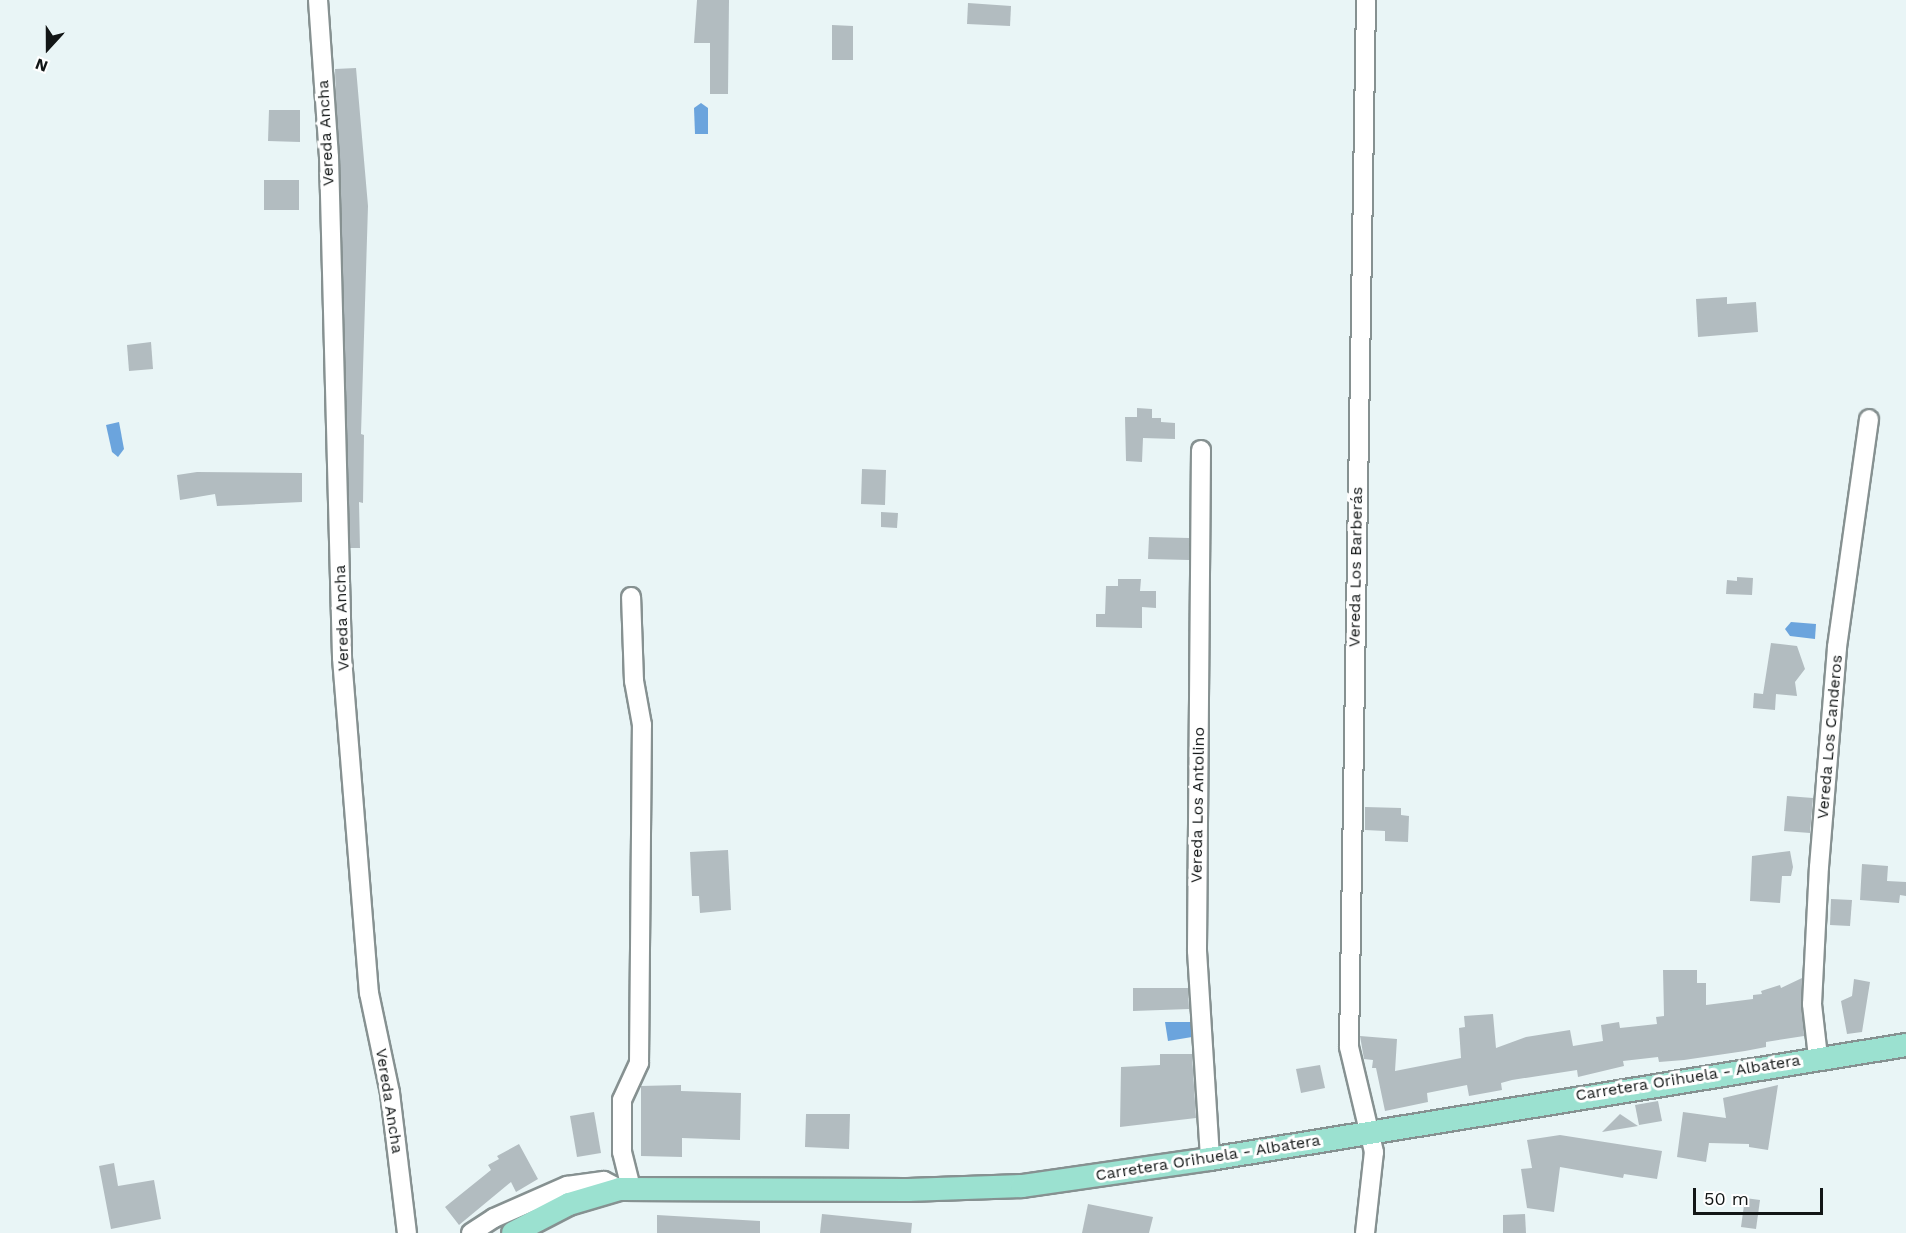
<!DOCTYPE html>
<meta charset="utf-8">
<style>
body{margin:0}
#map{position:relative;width:1906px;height:1233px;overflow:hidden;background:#e9f5f6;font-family:"Work Sans",sans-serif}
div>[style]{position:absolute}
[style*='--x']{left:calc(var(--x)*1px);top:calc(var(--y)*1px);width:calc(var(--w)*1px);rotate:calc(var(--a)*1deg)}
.water>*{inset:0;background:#6ba4dd}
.building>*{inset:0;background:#b2bcc0}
.roads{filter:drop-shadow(2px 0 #869191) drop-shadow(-2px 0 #869191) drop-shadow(0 2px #869191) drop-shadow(0 -2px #869191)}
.minor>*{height:18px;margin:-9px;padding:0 9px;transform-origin:9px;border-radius:9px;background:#fff}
.major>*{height:22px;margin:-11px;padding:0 11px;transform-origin:11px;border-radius:11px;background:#9be1d0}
span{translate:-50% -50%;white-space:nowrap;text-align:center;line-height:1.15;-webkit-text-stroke:6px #fff;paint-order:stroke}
.street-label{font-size:16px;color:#121616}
.north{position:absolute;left:18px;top:18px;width:60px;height:60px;-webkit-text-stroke:4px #fff;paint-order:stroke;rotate:201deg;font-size:16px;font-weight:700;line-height:24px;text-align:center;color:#121616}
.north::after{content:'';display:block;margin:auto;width:21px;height:27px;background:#121616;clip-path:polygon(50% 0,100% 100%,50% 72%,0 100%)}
.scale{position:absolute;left:1693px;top:1188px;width:130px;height:27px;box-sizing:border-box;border:3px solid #121616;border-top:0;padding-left:8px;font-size:18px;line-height:21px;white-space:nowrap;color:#121616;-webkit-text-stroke:4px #fff;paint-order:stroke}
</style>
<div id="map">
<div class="water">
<i style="clip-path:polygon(701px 103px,708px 108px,708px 134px,695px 134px,694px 108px)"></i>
<i style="clip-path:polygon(119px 422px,124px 449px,118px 457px,112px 452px,106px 425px)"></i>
<i style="clip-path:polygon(1791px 622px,1816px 624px,1815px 639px,1790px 636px,1785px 629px)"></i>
<i style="clip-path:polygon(1165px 1022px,1192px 1022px,1192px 1037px,1168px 1041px)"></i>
</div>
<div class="building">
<i style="clip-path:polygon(697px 0,729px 0,728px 94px,710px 94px,710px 43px,694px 43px)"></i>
<i style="clip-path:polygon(968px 3px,1011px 6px,1010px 26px,967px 24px)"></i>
<i style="clip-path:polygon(832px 25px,853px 26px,853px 60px,832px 60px)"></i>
<i style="clip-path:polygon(356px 68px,368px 206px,361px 434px,364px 435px,363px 503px,359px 502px,360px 548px,350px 548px,335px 69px)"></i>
<i style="clip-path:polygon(269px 110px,300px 110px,300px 142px,268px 141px)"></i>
<i style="clip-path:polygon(264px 180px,299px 180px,299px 210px,264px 210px)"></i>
<i style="clip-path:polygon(1727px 297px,1727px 304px,1756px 302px,1758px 332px,1698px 337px,1696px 299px)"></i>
<i style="clip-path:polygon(151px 342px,153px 369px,129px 371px,127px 345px)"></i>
<i style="clip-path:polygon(1137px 408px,1152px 409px,1152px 418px,1161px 418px,1161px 422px,1175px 423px,1175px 439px,1143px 438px,1142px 462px,1126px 461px,1125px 417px,1137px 417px)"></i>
<i style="clip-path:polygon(862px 469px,886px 470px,885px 505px,861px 504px)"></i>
<i style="clip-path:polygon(197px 472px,302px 473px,302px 502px,217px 506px,215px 494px,180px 500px,177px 475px)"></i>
<i style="clip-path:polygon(881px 512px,898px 513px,897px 528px,881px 527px)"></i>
<i style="clip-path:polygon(1149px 537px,1189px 538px,1189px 560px,1148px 559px)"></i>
<i style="clip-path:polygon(1737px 577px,1753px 578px,1752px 595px,1726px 594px,1727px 580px,1737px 581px)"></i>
<i style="clip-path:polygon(1118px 579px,1141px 579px,1140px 591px,1156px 591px,1156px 608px,1142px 607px,1142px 628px,1096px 627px,1096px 614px,1105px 614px,1106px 586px,1118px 586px)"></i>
<i style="clip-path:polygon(1771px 643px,1797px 646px,1805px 669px,1795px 682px,1797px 696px,1776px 694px,1775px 710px,1753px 708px,1754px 693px,1763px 694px)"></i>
<i style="clip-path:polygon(1787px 796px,1813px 798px,1810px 833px,1784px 831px)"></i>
<i style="clip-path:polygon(1365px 807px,1401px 808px,1401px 815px,1409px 816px,1408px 842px,1385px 841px,1385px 831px,1365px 830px)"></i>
<i style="clip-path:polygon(728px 850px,731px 910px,700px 913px,699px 896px,692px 896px,690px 852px)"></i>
<i style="clip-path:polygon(1790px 851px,1793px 867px,1791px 876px,1782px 876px,1780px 903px,1750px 901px,1752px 856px)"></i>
<i style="clip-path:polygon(1862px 864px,1888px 866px,1887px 881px,1906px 882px,1906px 896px,1900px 895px,1899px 903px,1860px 900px)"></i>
<i style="clip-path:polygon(1831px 899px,1852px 900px,1850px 926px,1830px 925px)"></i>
<i style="clip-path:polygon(1663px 970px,1697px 970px,1697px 983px,1706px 983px,1706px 1005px,1753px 999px,1753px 995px,1762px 994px,1761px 991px,1780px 985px,1781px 988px,1802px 978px,1804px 1036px,1766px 1042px,1766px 1047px,1745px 1051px,1684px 1060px,1659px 1062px,1658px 1057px,1623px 1061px,1624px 1066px,1578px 1077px,1577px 1070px,1512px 1080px,1501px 1083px,1502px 1090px,1469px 1096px,1467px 1085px,1427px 1093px,1428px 1102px,1385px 1111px,1376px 1068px,1372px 1068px,1373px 1060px,1364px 1059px,1360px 1036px,1397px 1039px,1395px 1071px,1461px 1058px,1459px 1028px,1465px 1027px,1464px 1016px,1493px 1014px,1496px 1048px,1526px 1037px,1570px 1030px,1573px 1046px,1603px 1041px,1601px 1025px,1619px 1022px,1620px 1028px,1657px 1024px,1656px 1017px,1664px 1016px)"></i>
<i style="clip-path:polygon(1854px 979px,1870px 982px,1862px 1032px,1847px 1034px,1841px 1001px,1852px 996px)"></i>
<i style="clip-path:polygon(1133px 988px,1188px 988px,1189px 1009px,1133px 1011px)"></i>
<i style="clip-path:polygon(1160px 1054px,1192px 1054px,1196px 1118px,1120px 1127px,1121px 1067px,1160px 1065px)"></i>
<i style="clip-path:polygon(1320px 1065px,1325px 1088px,1301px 1093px,1296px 1069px)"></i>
<i style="clip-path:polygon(681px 1085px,681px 1091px,741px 1093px,740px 1140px,682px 1138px,682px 1157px,641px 1156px,641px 1086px)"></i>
<i style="clip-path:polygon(1778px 1085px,1768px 1150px,1749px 1147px,1749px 1144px,1709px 1143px,1706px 1162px,1677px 1157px,1683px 1112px,1726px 1118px,1723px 1098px)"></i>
<i style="clip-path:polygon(1658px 1101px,1662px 1121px,1639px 1125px,1635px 1105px)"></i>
<i style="clip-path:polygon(594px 1112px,601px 1153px,577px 1157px,570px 1116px)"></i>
<i style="clip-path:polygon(806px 1114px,850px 1114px,849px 1149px,805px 1147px)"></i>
<i style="clip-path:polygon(1620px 1114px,1638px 1126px,1602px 1132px)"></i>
<i style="clip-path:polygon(1560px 1135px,1662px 1151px,1657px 1179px,1624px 1174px,1623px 1178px,1560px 1167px,1554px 1212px,1527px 1208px,1521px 1169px,1532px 1168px,1527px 1140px)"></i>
<i style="clip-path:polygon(519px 1144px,538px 1179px,516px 1192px,511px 1182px,459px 1225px,445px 1207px,491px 1170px,488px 1165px,499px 1159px,497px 1156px)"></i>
<i style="clip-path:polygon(114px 1163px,118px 1186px,154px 1180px,161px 1219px,111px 1229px,99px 1166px)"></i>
<i style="clip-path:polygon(1745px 1198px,1760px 1200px,1756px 1229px,1741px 1227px)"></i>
<i style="clip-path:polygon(1088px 1204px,1153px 1217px,1149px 1233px,1082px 1233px)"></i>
<i style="clip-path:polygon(822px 1214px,912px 1223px,911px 1233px,820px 1233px)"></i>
<i style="clip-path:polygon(1525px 1214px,1526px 1233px,1503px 1233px,1503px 1215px)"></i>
<i style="clip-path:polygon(657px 1215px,760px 1221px,760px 1233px,657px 1233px)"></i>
</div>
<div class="roads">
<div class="minor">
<i style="--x:318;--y:0;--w:157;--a:86"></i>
<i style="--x:329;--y:157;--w:501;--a:88.51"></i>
<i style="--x:342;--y:658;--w:336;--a:85.4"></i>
<i style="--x:369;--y:993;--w:102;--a:78.1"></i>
<i style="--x:390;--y:1093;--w:141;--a:83.1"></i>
<i style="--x:1201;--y:450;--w:501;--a:90.46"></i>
<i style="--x:1197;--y:951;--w:208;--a:86.4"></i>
<i style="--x:1818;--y:1057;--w:53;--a:-96.5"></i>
<i style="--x:1812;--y:1004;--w:137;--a:-87.1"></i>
<i style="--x:1819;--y:867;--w:221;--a:-85.3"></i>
<i style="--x:1837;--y:647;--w:230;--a:-82"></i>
<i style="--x:631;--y:1188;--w:37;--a:-104"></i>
<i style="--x:622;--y:1152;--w:52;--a:-90"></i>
<i style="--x:622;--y:1100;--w:41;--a:-65.3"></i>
<i style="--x:639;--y:1063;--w:338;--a:-89.5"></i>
<i style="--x:642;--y:725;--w:45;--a:-100.3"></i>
<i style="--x:634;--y:681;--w:84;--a:-92"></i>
<i style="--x:471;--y:1233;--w:27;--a:-33"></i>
<i style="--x:494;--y:1218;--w:80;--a:-23.7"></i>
<i style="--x:567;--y:1186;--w:37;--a:-8"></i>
<i style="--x:604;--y:1181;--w:18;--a:27"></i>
<i style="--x:1365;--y:1233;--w:81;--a:-83.7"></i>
<i style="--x:1374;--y:1152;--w:108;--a:-103.4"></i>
<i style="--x:1349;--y:1047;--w:1047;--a:-89.07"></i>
</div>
<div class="major">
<i style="--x:513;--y:1233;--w:63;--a:-27.4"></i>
<i style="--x:569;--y:1204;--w:53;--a:-16.4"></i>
<i style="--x:620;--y:1189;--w:288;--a:0.2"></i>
<i style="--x:908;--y:1190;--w:114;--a:-2"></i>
<i style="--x:1022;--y:1186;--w:190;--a:-8.2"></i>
<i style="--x:1210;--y:1159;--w:705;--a:-9.3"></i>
</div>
</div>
<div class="street-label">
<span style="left:326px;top:133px;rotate:-93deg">Vereda Ancha</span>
<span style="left:1356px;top:567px;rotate:-89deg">Vereda Los Barberás</span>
<span style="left:342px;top:618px;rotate:-92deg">Vereda Ancha</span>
<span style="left:1830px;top:737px;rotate:-85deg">Vereda Los Canderos</span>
<span style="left:1198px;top:805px;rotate:-89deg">Vereda Los Antolino</span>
<span style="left:1688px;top:1078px;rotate:-9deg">Carretera Orihuela - Albatera</span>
<span style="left:389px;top:1101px;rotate:81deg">Vereda Ancha</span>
<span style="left:1208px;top:1158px;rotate:-9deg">Carretera Orihuela - Albatera</span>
</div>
<div class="north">N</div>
<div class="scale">50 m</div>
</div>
